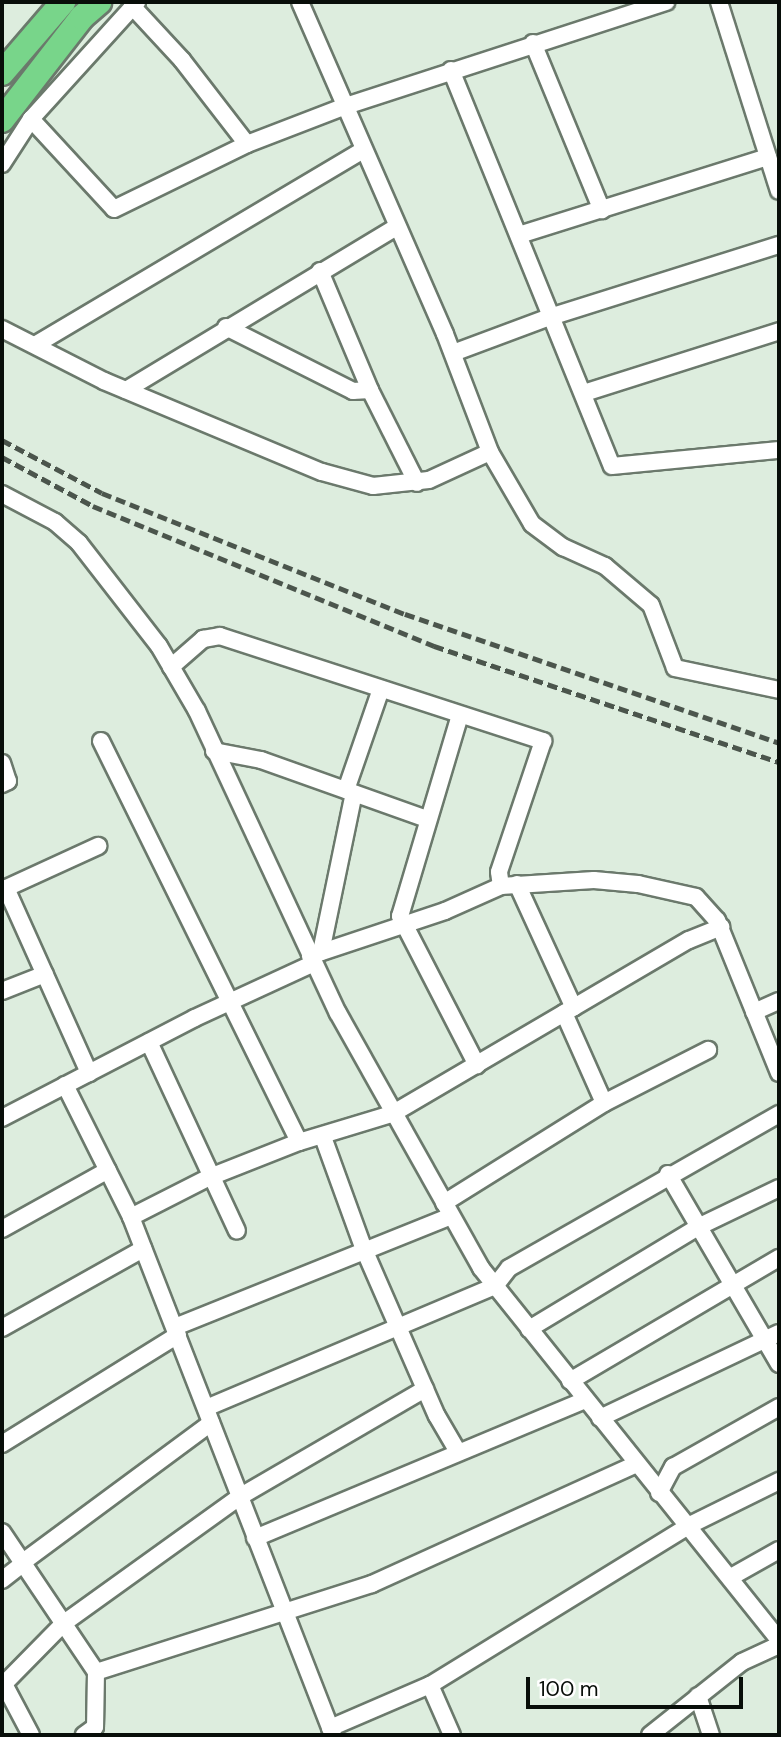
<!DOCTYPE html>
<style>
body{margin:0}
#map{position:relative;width:781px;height:1737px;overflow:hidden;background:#ddedde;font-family:"DM Sans",sans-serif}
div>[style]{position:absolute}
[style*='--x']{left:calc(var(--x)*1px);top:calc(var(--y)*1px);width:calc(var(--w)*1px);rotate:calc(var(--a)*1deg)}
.roads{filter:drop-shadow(2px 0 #6b796c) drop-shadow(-2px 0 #6b796c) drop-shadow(0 2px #6b796c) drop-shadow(0 -2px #6b796c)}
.minor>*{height:16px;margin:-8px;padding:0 8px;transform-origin:8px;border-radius:8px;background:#fff}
.highway>*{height:24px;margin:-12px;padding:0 12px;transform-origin:12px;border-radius:12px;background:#78d58a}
.rail>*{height:4.5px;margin-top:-2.25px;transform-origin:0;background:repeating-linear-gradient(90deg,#4b554c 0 10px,transparent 0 15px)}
span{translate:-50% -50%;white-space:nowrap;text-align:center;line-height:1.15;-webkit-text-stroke:5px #fff;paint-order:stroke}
.frame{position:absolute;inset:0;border:4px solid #080e09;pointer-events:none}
.scale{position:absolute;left:526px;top:1677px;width:217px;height:32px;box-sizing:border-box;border:4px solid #080e09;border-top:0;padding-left:9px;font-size:21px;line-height:24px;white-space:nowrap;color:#080e09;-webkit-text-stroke:5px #fff;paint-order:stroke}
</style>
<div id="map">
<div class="roads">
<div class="minor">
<i style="--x:300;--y:2;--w:362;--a:66.4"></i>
<i style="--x:445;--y:334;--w:126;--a:69.1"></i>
<i style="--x:490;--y:452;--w:83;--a:59.7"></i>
<i style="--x:532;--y:524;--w:39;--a:37"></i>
<i style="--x:563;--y:547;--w:46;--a:24.3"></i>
<i style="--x:605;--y:566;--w:60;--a:40.3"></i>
<i style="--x:651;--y:605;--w:67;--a:69.1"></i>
<i style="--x:675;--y:668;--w:106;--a:11.9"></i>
<i style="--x:719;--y:2;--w:198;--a:72.4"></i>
<i style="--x:132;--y:6;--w:74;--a:47.2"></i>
<i style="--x:182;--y:60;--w:106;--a:52.3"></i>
<i style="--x:533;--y:43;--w:181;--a:67.6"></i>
<i style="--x:451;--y:70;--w:427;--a:67.9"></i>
<i style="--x:612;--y:466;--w:168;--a:-5.5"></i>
<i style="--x:31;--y:119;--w:122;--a:47.3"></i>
<i style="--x:114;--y:209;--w:148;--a:-26"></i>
<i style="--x:247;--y:144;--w:103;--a:-21.1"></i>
<i style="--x:343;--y:107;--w:340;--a:-18"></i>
<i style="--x:2;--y:164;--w:54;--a:-57.2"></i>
<i style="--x:31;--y:119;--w:158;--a:-47.8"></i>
<i style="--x:519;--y:235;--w:261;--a:-17.4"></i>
<i style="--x:320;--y:271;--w:129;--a:67.2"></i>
<i style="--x:370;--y:390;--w:104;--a:63.2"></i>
<i style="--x:226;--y:327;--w:142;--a:26.7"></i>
<i style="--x:353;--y:391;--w:17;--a:-3"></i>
<i style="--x:2;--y:329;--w:114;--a:27"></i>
<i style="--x:104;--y:381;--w:236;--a:22.7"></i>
<i style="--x:322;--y:472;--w:53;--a:15.4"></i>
<i style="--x:373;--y:486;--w:56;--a:-6.1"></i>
<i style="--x:429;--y:480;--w:67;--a:-24.7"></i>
<i style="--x:35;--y:345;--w:380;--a:-30.7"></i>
<i style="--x:453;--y:353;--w:103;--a:-20.4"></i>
<i style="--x:550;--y:317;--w:240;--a:-17.5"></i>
<i style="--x:126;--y:390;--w:315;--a:-31.1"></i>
<i style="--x:584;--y:393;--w:205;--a:-17.6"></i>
<i style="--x:2;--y:494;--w:60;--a:27.8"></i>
<i style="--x:55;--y:522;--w:32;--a:41"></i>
<i style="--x:79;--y:543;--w:130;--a:52.2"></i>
<i style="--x:159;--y:646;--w:75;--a:59.7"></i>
<i style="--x:197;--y:711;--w:333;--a:65"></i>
<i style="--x:338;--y:1013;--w:292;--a:60.7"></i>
<i style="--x:481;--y:1268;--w:477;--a:51.3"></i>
<i style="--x:171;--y:667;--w:43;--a:-41.2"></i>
<i style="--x:203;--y:639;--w:17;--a:-10"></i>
<i style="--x:220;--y:636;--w:340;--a:18"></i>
<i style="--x:543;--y:741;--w:138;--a:108.6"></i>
<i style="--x:499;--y:872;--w:14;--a:82"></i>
<i style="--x:460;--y:715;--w:210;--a:106.6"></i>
<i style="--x:400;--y:916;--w:168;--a:62.7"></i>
<i style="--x:101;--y:741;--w:447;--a:63.7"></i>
<i style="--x:214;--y:751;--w:48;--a:10.8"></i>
<i style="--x:261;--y:760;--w:176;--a:19.6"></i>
<i style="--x:2;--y:763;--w:19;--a:72"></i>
<i style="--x:8;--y:781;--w:7;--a:153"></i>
<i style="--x:346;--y:790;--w:107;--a:-70.9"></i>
<i style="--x:517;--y:884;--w:136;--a:65.3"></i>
<i style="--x:6;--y:888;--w:203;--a:65.8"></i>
<i style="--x:2;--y:890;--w:106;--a:-24.6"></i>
<i style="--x:321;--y:952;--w:162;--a:-78.3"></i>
<i style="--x:310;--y:956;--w:142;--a:-18.4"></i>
<i style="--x:445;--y:911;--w:61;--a:-24.1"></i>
<i style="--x:501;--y:886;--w:93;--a:-3.7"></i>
<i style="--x:594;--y:880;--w:44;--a:5.2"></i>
<i style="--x:638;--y:884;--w:59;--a:12.6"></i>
<i style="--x:696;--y:897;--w:31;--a:48"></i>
<i style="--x:717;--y:920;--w:165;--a:67.9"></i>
<i style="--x:2;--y:991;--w:46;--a:-21.6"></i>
<i style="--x:754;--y:1012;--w:27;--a:-24"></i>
<i style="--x:564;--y:1013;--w:98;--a:66"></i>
<i style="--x:149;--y:1042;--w:208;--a:65"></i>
<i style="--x:65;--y:1085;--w:148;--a:63.4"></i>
<i style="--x:131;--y:1217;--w:556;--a:68.7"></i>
<i style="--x:2;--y:1118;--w:217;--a:-27.4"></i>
<i style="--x:195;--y:1018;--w:131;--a:-24.8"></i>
<i style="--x:323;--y:1137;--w:117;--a:70"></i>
<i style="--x:363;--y:1247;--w:184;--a:66.4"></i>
<i style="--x:437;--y:1416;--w:42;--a:59.7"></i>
<i style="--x:668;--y:1174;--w:220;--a:59.7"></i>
<i style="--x:444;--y:1203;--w:189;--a:-32"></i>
<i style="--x:604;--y:1103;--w:117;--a:-27"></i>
<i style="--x:131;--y:1217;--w:89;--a:-26.9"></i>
<i style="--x:210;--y:1177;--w:96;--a:-21.5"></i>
<i style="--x:299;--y:1142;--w:97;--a:-16.8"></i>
<i style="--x:392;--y:1114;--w:344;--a:-30.4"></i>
<i style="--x:689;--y:940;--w:35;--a:-22"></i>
<i style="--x:2;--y:1229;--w:121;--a:-29.1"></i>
<i style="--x:175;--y:1327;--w:297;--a:-21.9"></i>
<i style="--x:2;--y:1328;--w:162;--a:-29.3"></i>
<i style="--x:529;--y:1329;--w:197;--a:-31.1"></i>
<i style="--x:698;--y:1227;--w:90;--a:-25.7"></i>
<i style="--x:570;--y:1381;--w:243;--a:-30.5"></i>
<i style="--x:206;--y:1408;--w:314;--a:-22.9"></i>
<i style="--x:495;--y:1286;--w:23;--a:-52"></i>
<i style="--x:509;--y:1268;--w:311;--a:-29.7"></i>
<i style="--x:600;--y:1418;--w:198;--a:-25.4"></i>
<i style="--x:2;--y:1444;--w:207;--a:-31.8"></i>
<i style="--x:659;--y:1493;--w:30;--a:-62"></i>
<i style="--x:673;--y:1467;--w:122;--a:-29.5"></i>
<i style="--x:2;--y:1532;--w:169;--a:56.1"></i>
<i style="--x:96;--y:1672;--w:55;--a:91"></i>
<i style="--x:95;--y:1727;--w:14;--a:144"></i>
<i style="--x:255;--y:1538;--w:358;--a:-22.7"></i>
<i style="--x:23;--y:1562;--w:234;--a:-36.5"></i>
<i style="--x:731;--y:1577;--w:55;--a:-29.4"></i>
<i style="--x:2;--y:1580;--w:28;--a:-38"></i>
<i style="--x:96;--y:1672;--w:290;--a:-17.7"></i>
<i style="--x:372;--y:1584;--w:290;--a:-24.4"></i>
<i style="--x:4;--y:1684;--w:58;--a:62.1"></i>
<i style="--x:430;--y:1685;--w:55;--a:66.3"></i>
<i style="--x:2;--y:1686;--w:88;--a:-45.5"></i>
<i style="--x:64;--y:1623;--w:218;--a:-35.7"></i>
<i style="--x:241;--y:1496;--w:213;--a:-30.2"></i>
<i style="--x:698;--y:1696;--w:41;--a:71.6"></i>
<i style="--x:330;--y:1728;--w:109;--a:-23.3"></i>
<i style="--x:430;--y:1685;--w:303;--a:-31.6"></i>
<i style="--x:688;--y:1526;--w:102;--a:-26.3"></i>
<i style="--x:650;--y:1735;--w:117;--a:-38.4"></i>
<i style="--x:742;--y:1662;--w:41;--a:-24.7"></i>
</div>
<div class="highway">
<i style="--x:2;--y:73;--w:94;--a:-49.3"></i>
<i style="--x:2;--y:120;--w:130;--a:-52.2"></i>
<i style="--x:82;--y:17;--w:23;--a:-41"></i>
</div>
</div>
<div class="rail">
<i style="--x:2;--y:440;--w:113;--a:27.9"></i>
<i style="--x:102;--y:493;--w:326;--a:21.8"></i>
<i style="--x:405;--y:614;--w:396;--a:19"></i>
<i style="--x:2;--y:457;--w:103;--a:28.3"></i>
<i style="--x:93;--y:506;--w:369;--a:22.3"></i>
<i style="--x:434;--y:646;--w:364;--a:18.6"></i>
</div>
<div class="frame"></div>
<div class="scale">100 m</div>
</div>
